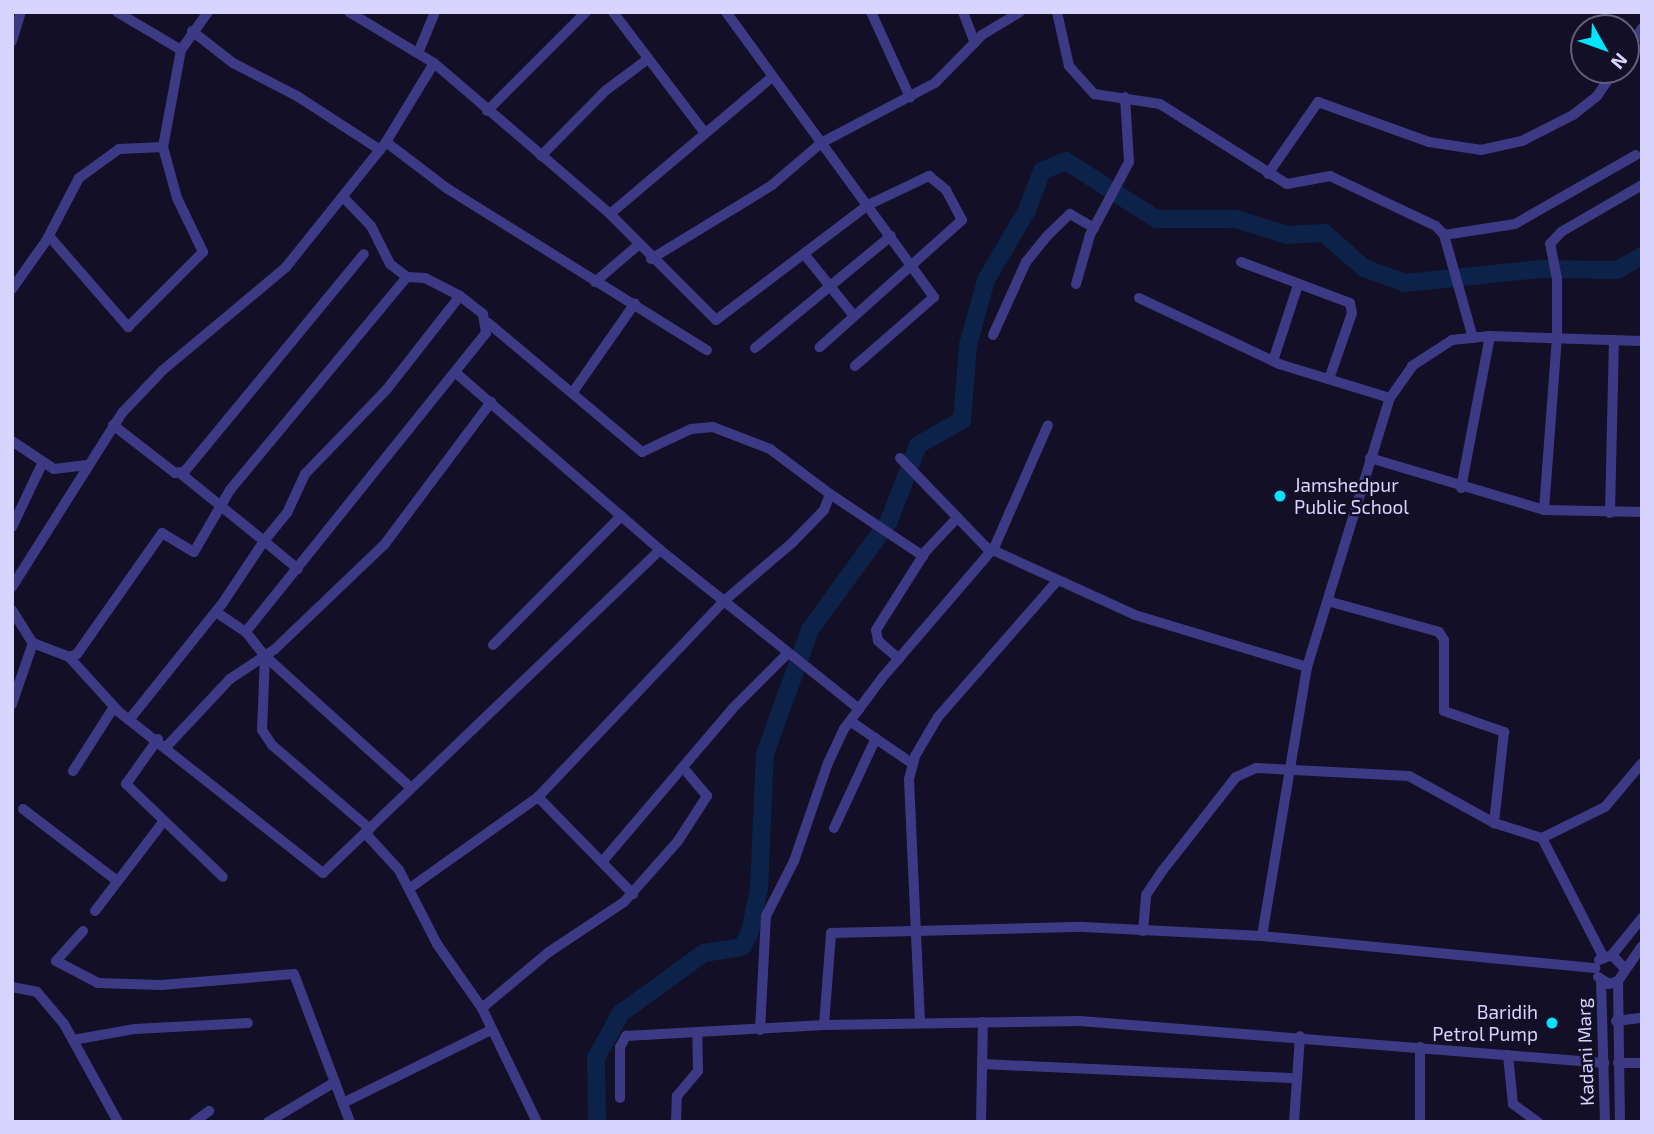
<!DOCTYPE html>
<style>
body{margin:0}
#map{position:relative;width:1654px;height:1134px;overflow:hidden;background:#130f26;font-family:"Exo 2",sans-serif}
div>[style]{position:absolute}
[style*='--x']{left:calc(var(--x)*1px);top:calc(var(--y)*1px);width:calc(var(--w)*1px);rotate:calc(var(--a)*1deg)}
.river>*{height:18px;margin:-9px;padding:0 9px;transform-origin:9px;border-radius:9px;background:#0c2248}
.minor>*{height:10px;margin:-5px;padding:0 5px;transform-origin:5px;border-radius:5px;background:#3d3a85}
.dots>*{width:19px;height:19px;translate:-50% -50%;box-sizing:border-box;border:4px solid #130f26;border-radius:50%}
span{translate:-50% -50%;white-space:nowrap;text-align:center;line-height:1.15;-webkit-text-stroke:5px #130f26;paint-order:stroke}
.poi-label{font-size:19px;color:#d9d4ff}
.left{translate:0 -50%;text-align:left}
.right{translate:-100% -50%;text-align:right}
.street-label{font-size:19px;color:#d9d4ff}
.frame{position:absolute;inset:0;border:14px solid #d9d4ff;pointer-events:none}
.north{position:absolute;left:1570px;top:14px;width:70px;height:70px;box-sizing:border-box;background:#130f26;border:2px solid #625e7d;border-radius:50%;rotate:130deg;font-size:19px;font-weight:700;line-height:28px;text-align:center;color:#d9d4ff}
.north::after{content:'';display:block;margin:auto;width:24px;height:32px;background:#00e5ff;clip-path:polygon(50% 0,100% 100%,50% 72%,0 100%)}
</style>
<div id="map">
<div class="river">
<i style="--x:597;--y:1122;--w:64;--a:-90.9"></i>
<i style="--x:596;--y:1058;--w:51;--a:-60.9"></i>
<i style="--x:621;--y:1013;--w:102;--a:-35.9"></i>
<i style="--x:704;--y:953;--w:38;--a:-9"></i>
<i style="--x:742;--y:947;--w:17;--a:-62"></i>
<i style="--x:750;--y:932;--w:44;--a:-78.2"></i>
<i style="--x:759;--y:889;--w:135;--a:-87.5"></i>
<i style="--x:765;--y:754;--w:132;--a:-70.1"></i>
<i style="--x:810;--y:630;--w:135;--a:-54.1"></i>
<i style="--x:889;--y:521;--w:81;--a:-69.1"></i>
<i style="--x:918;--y:445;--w:51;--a:-29.6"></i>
<i style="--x:962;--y:420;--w:75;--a:-85.4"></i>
<i style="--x:968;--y:345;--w:67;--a:-74.5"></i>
<i style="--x:986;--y:280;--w:81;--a:-59.6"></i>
<i style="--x:1027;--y:210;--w:42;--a:-69"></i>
<i style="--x:1042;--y:171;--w:26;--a:-23"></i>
<i style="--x:1066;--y:161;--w:107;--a:32.8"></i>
<i style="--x:1156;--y:219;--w:80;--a:0"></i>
<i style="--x:1236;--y:219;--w:53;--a:17.4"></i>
<i style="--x:1287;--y:235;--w:37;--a:-3"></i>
<i style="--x:1324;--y:233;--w:53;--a:41.2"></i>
<i style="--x:1364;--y:268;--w:44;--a:20.1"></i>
<i style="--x:1405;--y:283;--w:137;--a:-5.9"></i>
<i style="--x:1541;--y:269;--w:76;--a:0.8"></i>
<i style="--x:1617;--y:270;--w:29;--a:-29"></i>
</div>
<div class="minor">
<i style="--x:117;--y:12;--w:74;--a:30.7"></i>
<i style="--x:349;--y:12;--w:99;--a:31"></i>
<i style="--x:434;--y:63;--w:232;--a:40.6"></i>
<i style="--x:610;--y:214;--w:150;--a:45"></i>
<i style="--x:716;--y:320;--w:191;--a:-37.1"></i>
<i style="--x:868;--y:205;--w:68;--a:-25.4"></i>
<i style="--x:929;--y:176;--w:22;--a:39"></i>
<i style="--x:946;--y:190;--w:34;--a:62"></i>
<i style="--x:962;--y:220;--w:191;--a:138.2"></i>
<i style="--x:613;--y:12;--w:152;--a:52.8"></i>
<i style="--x:726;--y:12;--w:353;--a:53.9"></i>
<i style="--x:934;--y:297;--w:105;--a:138.9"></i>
<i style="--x:871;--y:12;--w:94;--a:65.4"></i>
<i style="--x:963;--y:12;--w:33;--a:69"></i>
<i style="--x:1057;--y:12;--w:55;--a:77.5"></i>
<i style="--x:1069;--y:66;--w:38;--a:48"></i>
<i style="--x:1094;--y:94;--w:67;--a:8.6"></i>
<i style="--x:1160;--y:104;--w:150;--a:32.2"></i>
<i style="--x:1287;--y:184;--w:44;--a:-10.5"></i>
<i style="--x:1330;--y:176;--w:117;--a:25.3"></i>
<i style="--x:1436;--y:226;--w:12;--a:48"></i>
<i style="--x:1444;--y:235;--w:107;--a:74.3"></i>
<i style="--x:192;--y:31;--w:52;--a:38"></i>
<i style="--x:233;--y:63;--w:72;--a:27.3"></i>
<i style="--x:297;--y:96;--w:99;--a:33"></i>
<i style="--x:12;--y:41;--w:30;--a:-73"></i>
<i style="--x:418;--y:53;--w:44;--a:-67.5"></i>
<i style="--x:1626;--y:53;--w:30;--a:-57"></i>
<i style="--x:487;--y:111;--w:140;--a:-45"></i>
<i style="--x:386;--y:142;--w:78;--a:37.2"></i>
<i style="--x:448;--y:189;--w:305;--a:31.9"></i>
<i style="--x:541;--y:156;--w:91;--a:-45.4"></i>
<i style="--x:605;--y:91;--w:54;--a:-36.7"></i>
<i style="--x:1268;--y:174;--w:88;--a:-55.2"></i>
<i style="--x:1318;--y:102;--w:118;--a:19.8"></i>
<i style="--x:1429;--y:142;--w:53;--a:8.7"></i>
<i style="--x:1481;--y:150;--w:42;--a:-12.4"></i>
<i style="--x:1522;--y:141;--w:57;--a:-27"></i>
<i style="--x:1573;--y:115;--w:31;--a:-38"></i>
<i style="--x:1597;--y:96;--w:32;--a:-55"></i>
<i style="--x:343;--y:197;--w:40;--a:46"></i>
<i style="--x:371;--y:226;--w:42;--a:63.4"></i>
<i style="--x:390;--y:264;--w:21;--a:37"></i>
<i style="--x:407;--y:277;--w:18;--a:3"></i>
<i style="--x:425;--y:278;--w:39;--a:27"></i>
<i style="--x:460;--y:296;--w:29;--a:38"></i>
<i style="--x:483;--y:314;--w:19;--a:81"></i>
<i style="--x:486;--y:333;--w:383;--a:128.8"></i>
<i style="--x:246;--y:632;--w:31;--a:52"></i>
<i style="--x:265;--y:656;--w:197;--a:42.1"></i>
<i style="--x:610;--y:214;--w:212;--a:-40.2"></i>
<i style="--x:1444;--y:235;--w:72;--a:-8.8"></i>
<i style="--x:1515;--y:224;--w:139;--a:-29.7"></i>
<i style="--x:49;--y:236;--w:121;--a:49"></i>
<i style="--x:128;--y:327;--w:106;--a:-45"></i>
<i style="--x:203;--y:252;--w:60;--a:-115.7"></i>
<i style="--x:177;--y:198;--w:53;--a:-105.4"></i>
<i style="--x:163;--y:147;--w:99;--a:-79.5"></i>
<i style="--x:181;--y:50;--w:47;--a:-54.6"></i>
<i style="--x:805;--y:255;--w:78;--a:51.2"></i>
<i style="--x:651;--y:259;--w:142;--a:-31.4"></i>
<i style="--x:772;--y:185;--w:65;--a:-40.6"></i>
<i style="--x:821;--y:143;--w:129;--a:-27.8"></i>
<i style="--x:935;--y:83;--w:67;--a:-45.6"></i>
<i style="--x:982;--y:35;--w:44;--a:-31.2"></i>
<i style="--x:1241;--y:262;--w:116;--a:20.6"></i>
<i style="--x:1350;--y:303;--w:10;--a:79"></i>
<i style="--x:1352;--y:313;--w:70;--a:109.2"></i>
<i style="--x:595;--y:282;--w:55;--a:-40.6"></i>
<i style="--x:1076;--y:284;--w:51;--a:-74.1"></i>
<i style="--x:1090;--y:235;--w:83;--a:-61.9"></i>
<i style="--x:1129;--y:162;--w:65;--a:-93.5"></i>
<i style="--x:12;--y:289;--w:59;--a:-54.7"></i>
<i style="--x:46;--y:241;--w:71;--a:-62.4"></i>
<i style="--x:79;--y:178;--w:49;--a:-35.9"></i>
<i style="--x:119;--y:149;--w:44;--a:-2.6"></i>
<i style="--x:1139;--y:298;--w:155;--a:25.2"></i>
<i style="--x:1279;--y:364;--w:116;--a:17"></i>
<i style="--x:993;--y:335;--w:80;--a:-65.7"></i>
<i style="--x:1026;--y:262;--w:33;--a:-51"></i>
<i style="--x:1047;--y:236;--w:32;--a:-44"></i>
<i style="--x:1070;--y:214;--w:28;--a:30"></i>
<i style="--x:755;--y:348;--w:176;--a:-39.5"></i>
<i style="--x:1273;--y:361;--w:80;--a:-71.8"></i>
<i style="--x:456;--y:373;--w:270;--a:40.9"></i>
<i style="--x:660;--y:550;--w:255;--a:38.6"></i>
<i style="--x:573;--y:392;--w:108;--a:-55.1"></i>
<i style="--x:113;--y:425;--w:78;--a:37.7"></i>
<i style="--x:175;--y:473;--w:10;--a:-11"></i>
<i style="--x:185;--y:471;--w:281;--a:-50.5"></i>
<i style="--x:12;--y:441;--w:50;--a:33.7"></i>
<i style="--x:54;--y:469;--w:35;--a:-7"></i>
<i style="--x:900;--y:458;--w:124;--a:46"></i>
<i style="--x:986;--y:547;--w:164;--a:24.5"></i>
<i style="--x:1135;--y:615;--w:180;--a:16.8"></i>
<i style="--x:1370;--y:458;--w:182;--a:16.6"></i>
<i style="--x:1544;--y:510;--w:98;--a:1.2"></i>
<i style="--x:180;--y:473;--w:108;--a:39"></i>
<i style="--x:264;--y:541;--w:36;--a:-51"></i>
<i style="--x:287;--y:513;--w:43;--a:-65.2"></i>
<i style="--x:305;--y:474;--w:118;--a:-46"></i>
<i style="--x:387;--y:389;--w:118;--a:-51.9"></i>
<i style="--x:1461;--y:488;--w:155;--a:-79.2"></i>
<i style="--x:830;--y:494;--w:112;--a:33.7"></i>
<i style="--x:1544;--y:510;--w:173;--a:-85.7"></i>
<i style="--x:1557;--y:337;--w:58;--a:-90"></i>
<i style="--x:1557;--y:279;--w:36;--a:-101"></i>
<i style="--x:1550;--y:244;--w:16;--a:-47"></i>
<i style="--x:1561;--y:232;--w:94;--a:-30.1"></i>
<i style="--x:1610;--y:513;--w:173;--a:-88.7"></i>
<i style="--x:12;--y:527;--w:72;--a:-64.5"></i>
<i style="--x:12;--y:587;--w:206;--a:-57.7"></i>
<i style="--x:122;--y:413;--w:59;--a:-46.4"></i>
<i style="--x:163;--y:370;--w:160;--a:-39.9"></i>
<i style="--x:286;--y:267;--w:160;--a:-51.3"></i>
<i style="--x:386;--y:142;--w:92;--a:-58.7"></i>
<i style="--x:1331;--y:602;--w:112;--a:15.5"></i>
<i style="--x:1439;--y:632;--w:9;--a:58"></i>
<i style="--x:1444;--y:640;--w:71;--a:90"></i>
<i style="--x:1444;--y:711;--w:64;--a:19.3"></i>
<i style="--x:1504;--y:732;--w:92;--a:96.3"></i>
<i style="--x:12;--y:610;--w:39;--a:58"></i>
<i style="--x:33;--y:643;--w:65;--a:109"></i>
<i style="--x:216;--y:612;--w:36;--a:34"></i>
<i style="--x:33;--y:643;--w:39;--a:21"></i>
<i style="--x:69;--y:657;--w:9;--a:-21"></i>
<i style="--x:77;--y:654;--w:148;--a:-54.9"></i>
<i style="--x:162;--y:533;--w:37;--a:31"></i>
<i style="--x:194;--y:552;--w:72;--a:-59.9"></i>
<i style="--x:230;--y:490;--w:277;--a:-50.3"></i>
<i style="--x:493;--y:645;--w:182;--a:-45.2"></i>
<i style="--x:265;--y:656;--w:74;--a:92.3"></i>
<i style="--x:262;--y:730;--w:18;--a:56"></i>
<i style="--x:272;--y:745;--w:129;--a:40.6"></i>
<i style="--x:69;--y:657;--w:74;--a:47.7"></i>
<i style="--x:119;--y:712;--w:260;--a:38.3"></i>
<i style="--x:323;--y:873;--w:467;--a:-43.8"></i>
<i style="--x:899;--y:659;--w:28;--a:-139"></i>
<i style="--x:878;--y:641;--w:11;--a:-100"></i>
<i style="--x:876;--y:630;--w:93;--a:-57.7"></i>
<i style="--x:926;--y:551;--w:42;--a:-46.9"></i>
<i style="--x:129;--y:720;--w:149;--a:-51.3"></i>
<i style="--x:222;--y:604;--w:76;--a:-56.3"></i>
<i style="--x:264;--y:541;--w:44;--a:39.5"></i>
<i style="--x:850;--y:721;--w:76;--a:34.3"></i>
<i style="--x:158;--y:739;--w:55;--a:125.4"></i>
<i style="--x:126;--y:784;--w:134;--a:43.8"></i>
<i style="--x:168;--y:745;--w:91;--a:-46.8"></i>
<i style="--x:230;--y:679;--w:54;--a:-33.7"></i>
<i style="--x:275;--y:649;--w:151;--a:-43.7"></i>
<i style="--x:384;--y:545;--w:179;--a:-53.2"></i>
<i style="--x:73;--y:771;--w:76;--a:-57.4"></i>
<i style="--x:538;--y:797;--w:136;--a:45.6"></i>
<i style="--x:23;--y:809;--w:117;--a:37.4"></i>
<i style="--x:834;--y:828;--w:99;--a:-65"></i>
<i style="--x:366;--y:834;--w:49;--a:47.5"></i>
<i style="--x:399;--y:870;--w:83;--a:62.8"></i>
<i style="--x:437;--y:944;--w:78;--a:54.9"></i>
<i style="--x:1542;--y:838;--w:133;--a:62.7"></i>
<i style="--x:602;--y:862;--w:201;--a:-49.6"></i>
<i style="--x:732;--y:709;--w:79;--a:-45"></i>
<i style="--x:410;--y:888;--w:157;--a:-35.4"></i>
<i style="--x:538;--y:797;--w:270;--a:-46.5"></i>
<i style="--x:724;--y:601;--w:89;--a:-40.5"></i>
<i style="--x:792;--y:543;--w:46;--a:-45.9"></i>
<i style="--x:824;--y:510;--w:17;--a:-69"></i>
<i style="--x:830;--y:494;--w:75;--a:-143.1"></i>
<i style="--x:770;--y:449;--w:61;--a:-158.9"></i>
<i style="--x:713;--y:427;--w:22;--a:175"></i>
<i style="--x:691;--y:429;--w:54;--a:154.9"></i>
<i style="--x:642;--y:452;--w:201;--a:-140"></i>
<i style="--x:95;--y:911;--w:112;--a:-52.6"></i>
<i style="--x:83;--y:931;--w:40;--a:132"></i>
<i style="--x:56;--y:961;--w:47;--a:27.6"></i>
<i style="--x:98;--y:983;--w:63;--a:1.8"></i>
<i style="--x:161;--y:985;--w:133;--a:-4.7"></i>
<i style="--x:294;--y:974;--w:158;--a:69.3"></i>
<i style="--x:1143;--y:931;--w:36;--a:-85"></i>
<i style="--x:1146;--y:895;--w:30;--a:-56"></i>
<i style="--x:1163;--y:870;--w:118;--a:-51.9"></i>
<i style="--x:1236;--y:777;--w:22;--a:-24"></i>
<i style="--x:1256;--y:768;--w:153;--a:3"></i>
<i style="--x:1409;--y:776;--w:97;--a:28.9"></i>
<i style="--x:1494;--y:823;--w:50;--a:17.4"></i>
<i style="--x:1542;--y:838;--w:70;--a:-26.2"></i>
<i style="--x:1605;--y:807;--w:57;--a:-49.9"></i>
<i style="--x:1262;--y:936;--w:273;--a:-80.5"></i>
<i style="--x:1307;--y:667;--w:282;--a:-72.9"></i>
<i style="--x:1390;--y:398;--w:39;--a:-55"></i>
<i style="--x:1412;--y:366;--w:48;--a:-33"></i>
<i style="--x:1452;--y:340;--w:38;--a:-6"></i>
<i style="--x:1490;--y:336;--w:152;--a:1.9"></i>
<i style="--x:1612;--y:955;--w:48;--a:-51"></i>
<i style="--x:1599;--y:960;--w:14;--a:-21"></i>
<i style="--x:1612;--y:955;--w:18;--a:47"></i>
<i style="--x:1598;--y:977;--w:13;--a:32"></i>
<i style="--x:1609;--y:984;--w:9;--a:-18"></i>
<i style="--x:1618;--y:981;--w:42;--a:-55.6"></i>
<i style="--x:1601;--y:980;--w:142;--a:88.4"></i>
<i style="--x:1618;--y:981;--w:141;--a:89.2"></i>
<i style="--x:12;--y:987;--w:25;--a:11"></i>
<i style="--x:37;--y:992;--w:42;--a:49.8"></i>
<i style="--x:64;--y:1024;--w:112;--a:61.1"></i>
<i style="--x:1616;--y:1021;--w:26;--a:-7"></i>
<i style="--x:920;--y:1022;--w:243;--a:-92.6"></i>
<i style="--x:909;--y:779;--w:24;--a:-75"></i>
<i style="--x:915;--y:756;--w:45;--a:-59.5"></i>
<i style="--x:938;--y:717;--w:179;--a:-48.8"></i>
<i style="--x:824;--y:1025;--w:92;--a:-85.6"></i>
<i style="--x:831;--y:933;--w:252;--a:-1.4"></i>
<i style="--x:1083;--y:927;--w:179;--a:2.9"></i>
<i style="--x:1262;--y:936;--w:335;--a:5.5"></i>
<i style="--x:760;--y:1030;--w:114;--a:-87"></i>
<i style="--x:766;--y:916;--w:62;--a:-63"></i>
<i style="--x:794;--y:861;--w:104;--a:-70.9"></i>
<i style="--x:828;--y:763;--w:38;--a:-65"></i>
<i style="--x:844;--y:729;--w:64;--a:-53.3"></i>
<i style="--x:882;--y:678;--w:172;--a:-49.3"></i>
<i style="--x:994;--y:548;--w:134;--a:-66.3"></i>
<i style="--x:73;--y:1040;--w:63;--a:-10.1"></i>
<i style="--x:135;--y:1029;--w:113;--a:-3"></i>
<i style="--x:1508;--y:1055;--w:49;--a:84.2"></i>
<i style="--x:1513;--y:1104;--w:31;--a:36"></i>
<i style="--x:1618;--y:1063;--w:24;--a:0"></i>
<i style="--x:982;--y:1064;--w:314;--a:2.6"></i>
<i style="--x:620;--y:1098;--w:51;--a:-90"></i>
<i style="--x:620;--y:1047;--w:13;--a:-61"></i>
<i style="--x:626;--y:1036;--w:198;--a:-3.2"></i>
<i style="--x:824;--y:1025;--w:256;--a:-0.9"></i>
<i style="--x:1080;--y:1021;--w:526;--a:4.58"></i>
<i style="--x:343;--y:1103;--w:165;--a:-26.3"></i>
<i style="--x:194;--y:1122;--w:19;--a:-36"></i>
<i style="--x:268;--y:1122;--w:78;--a:-30.8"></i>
<i style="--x:537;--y:1122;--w:127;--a:-115.8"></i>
<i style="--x:482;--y:1008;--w:87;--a:-39.9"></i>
<i style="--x:549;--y:952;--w:90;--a:-33.7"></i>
<i style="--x:624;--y:902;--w:81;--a:-48.5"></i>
<i style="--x:678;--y:841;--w:54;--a:-57.2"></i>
<i style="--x:707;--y:796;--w:35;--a:-130"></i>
<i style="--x:676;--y:1122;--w:26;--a:-88"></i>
<i style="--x:677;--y:1096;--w:33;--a:-50"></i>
<i style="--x:698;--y:1071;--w:39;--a:-91"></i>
<i style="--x:981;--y:1122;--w:100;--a:-88.9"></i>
<i style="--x:1294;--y:1122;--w:86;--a:-86"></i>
<i style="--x:1420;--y:1122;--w:75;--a:-90"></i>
</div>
<div class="dots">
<i style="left:1280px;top:496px;background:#00e5ff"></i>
<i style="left:1552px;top:1023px;background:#00e5ff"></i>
</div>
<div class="poi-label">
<span class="left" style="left:1294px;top:496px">Jamshedpur<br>Public School</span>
<span class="right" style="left:1538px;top:1023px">Baridih<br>Petrol Pump</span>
</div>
<div class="street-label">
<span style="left:1585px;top:1052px;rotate:-92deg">Kadani Marg</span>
</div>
<div class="frame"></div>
<div class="north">N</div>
</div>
